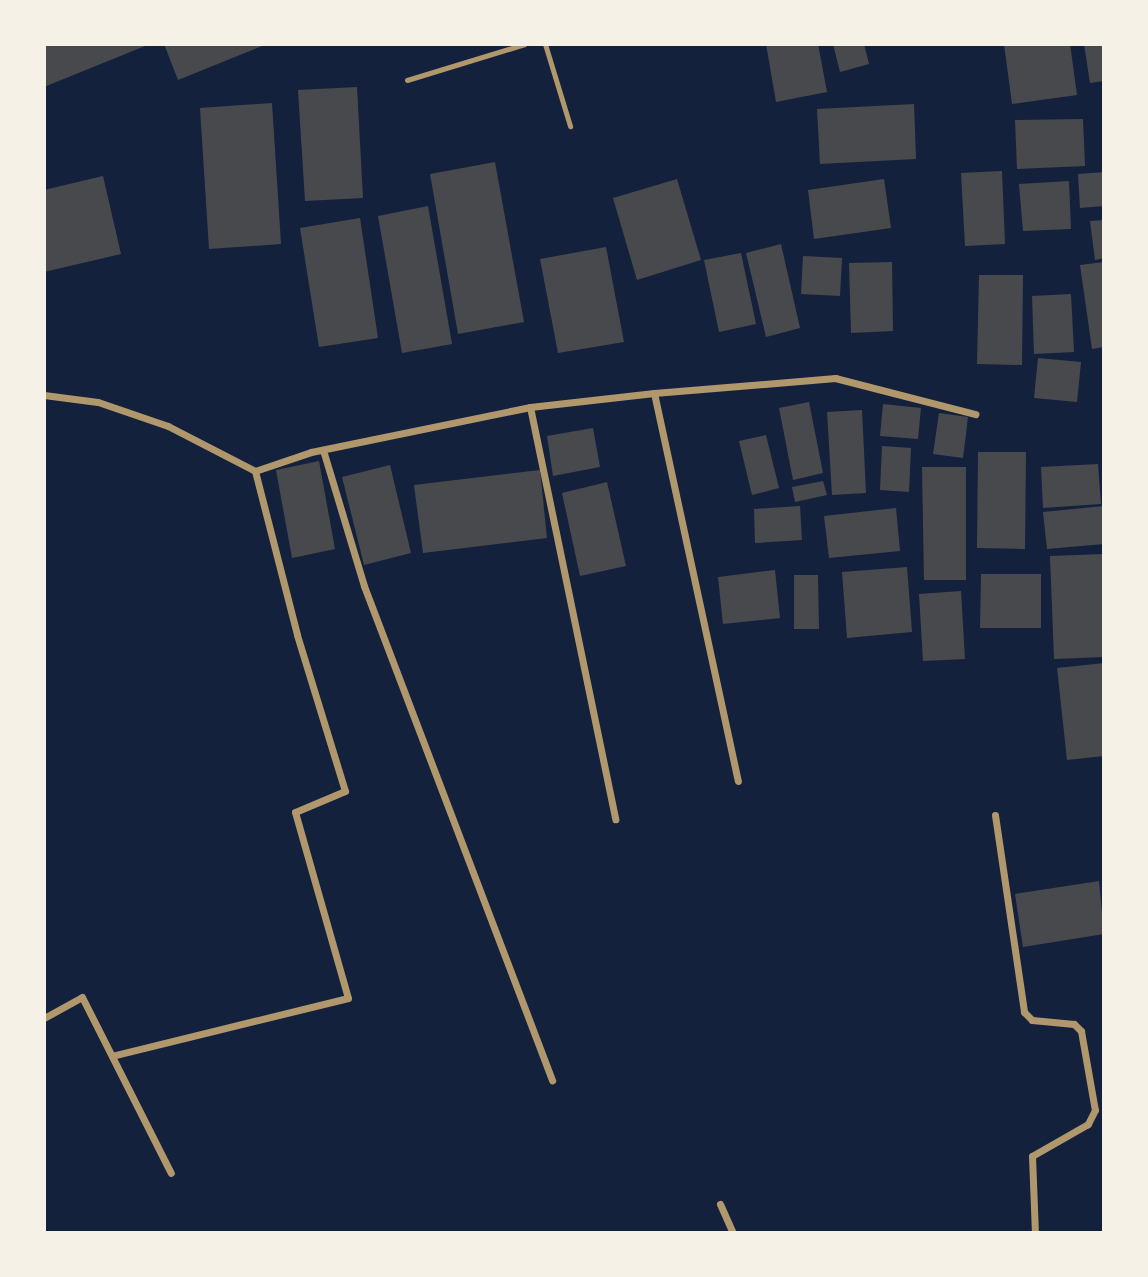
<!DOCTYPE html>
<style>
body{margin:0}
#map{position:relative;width:1148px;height:1277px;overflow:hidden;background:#14213d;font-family:"PT Sans",sans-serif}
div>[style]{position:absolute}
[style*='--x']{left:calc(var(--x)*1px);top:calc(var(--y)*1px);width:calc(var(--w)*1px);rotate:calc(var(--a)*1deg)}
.building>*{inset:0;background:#48494c}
.service>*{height:5px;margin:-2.5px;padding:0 2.5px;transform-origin:2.5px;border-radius:2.5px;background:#b1986c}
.minor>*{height:7px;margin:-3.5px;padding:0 3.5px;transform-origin:3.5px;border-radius:3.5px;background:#b1986c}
span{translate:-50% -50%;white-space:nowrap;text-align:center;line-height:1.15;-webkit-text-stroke:5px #f6f1e7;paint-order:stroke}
.frame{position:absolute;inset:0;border:46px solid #f6f1e7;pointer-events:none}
</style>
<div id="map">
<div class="building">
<i style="clip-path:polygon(44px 44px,150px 44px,44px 87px)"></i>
<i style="clip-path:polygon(164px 44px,267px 44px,178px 80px)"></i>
<i style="clip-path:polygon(766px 44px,818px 44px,827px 92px,776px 102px)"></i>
<i style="clip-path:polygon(833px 44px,864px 44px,869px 64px,840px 72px)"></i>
<i style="clip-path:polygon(1004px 44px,1070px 44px,1077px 95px,1012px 104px)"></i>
<i style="clip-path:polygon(1084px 44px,1104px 44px,1104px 81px,1090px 83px)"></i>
<i style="clip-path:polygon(357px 87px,363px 198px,305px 201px,298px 90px)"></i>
<i style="clip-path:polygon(272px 103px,281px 244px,209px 249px,200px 108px)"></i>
<i style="clip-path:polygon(914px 104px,916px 159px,820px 164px,817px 109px)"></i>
<i style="clip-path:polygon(1083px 119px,1085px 166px,1017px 169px,1015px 120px)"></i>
<i style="clip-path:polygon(495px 162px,524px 322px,458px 334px,430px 174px)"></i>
<i style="clip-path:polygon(1002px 171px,1005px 244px,965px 246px,961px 173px)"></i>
<i style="clip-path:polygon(1104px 172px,1104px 206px,1080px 208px,1078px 174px)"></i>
<i style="clip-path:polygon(103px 176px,121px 254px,44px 272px,44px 190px)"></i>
<i style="clip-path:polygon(677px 179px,701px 260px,637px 280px,613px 198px)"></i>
<i style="clip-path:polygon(884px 179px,891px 228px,814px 239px,808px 190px)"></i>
<i style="clip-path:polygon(1069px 181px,1071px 229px,1023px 231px,1019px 184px)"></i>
<i style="clip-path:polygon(428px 206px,452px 344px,402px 353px,378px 216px)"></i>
<i style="clip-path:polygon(360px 218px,378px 338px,319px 347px,300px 228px)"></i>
<i style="clip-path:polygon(1104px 220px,1104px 258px,1095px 260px,1090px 221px)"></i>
<i style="clip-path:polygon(781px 244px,800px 328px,766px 337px,746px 253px)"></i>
<i style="clip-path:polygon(606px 247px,624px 342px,558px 353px,540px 259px)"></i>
<i style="clip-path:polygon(741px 253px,756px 324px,719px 332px,704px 260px)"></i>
<i style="clip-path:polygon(803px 256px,842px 258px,840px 296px,801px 294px)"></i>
<i style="clip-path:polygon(892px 262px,893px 331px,851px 333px,849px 263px)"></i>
<i style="clip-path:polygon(1104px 262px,1104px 347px,1092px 349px,1080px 265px)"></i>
<i style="clip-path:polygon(979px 275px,1023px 275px,1022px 365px,977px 364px)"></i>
<i style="clip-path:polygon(1071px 294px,1074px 352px,1034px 354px,1032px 296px)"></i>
<i style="clip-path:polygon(1038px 358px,1081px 362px,1077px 402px,1034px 398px)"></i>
<i style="clip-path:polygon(809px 402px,823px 473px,793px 480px,779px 408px)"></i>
<i style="clip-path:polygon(883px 404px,921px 408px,918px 439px,880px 436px)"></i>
<i style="clip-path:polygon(862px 410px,866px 493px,832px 495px,827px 412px)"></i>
<i style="clip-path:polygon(939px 413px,968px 417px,963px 458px,933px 454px)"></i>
<i style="clip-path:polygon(593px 428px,600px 467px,553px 476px,547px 436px)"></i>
<i style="clip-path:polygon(766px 435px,779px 488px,752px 495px,739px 441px)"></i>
<i style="clip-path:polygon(882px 446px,911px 448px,909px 492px,880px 490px)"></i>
<i style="clip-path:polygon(978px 452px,1026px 452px,1025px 549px,977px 548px)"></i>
<i style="clip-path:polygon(319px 461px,335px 549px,292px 558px,276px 470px)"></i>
<i style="clip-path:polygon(1098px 464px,1101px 504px,1043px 508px,1041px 467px)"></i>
<i style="clip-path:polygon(390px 465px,411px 553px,364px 565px,342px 477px)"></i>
<i style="clip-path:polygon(922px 467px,966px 467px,966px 580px,924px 580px)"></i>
<i style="clip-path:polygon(540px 470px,547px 538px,423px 553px,414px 485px)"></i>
<i style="clip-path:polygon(823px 481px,827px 495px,795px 502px,792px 487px)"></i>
<i style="clip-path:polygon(607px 482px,626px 566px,580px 576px,562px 493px)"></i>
<i style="clip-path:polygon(800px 506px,802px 540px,755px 543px,754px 509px)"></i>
<i style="clip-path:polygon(1104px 506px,1104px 544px,1047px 549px,1043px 512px)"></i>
<i style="clip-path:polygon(896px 508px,900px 551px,829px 558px,824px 516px)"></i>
<i style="clip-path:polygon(1104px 554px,1104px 657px,1054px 659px,1050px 556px)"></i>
<i style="clip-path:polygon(907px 567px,912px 632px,847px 638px,842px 572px)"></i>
<i style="clip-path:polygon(775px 570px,780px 618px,723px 624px,718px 577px)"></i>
<i style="clip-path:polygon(981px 574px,1041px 574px,1041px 628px,980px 628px)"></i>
<i style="clip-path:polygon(794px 575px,818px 575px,819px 629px,794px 629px)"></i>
<i style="clip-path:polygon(961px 591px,965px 659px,923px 661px,919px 594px)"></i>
<i style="clip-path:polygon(1104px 663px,1104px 756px,1067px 760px,1057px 668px)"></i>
<i style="clip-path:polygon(1099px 881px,1104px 934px,1023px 947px,1015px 894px)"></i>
</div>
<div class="service">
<i style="--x:545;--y:44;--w:86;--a:73"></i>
<i style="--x:407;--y:80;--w:123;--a:-17"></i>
</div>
<div class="minor">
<i style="--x:654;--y:393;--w:182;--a:-4.7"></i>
<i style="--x:835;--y:378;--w:145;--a:14.4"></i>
<i style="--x:44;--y:395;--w:54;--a:7.4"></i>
<i style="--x:98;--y:402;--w:74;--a:18.9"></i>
<i style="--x:168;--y:426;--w:98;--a:27.3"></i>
<i style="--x:255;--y:471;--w:169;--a:75.6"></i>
<i style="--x:297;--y:635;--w:163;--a:72.9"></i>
<i style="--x:345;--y:791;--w:54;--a:157.2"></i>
<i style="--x:295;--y:812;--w:193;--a:74.1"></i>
<i style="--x:348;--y:998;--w:243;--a:166.2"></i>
<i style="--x:530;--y:407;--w:421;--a:78.3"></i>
<i style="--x:323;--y:450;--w:142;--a:73.2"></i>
<i style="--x:364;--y:586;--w:529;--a:69.16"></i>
<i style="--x:255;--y:471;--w:59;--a:-18.7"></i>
<i style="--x:311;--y:452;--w:224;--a:-11.6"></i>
<i style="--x:530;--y:407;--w:125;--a:-6.4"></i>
<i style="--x:654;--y:393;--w:397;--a:77.8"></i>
<i style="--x:995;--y:815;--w:199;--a:81.6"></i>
<i style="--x:1024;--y:1012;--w:11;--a:45"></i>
<i style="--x:1032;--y:1020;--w:42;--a:5.4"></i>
<i style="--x:1074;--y:1024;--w:10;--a:45"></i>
<i style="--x:1081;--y:1031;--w:80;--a:80"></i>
<i style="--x:1095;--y:1110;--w:16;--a:117"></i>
<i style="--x:1088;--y:1124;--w:64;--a:150.3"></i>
<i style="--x:1032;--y:1156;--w:77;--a:87.8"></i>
<i style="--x:44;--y:1018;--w:43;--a:-28.9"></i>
<i style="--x:82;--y:997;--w:197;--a:63.2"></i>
<i style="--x:720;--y:1204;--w:32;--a:66"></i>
</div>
<div class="frame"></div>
</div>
